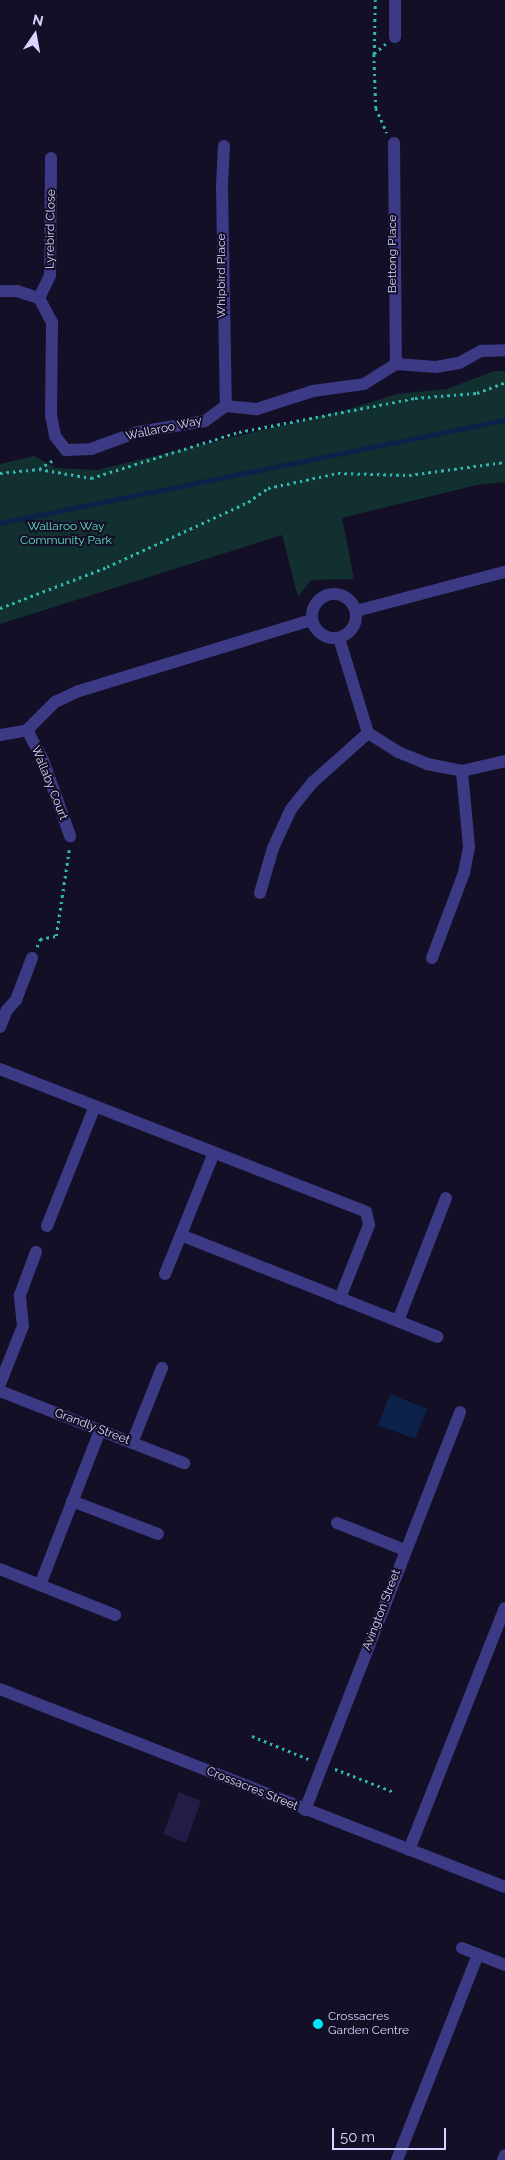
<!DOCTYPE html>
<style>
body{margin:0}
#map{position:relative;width:505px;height:2160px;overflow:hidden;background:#130f26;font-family:Raleway,sans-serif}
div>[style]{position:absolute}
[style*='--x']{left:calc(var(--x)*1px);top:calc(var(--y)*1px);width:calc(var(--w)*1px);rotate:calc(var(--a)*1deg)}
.green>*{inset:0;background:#12302f}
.water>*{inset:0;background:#0c2248}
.stream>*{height:4.5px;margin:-2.25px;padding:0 2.25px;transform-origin:2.25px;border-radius:2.25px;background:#0c2248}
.building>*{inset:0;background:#241b47}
.path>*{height:2.5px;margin-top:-1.25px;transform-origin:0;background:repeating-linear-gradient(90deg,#2fb8b0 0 2.5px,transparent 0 6.5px)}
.minor>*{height:12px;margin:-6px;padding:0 6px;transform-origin:6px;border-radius:6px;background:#3d3a85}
.tertiary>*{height:12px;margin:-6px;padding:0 6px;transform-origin:6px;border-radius:6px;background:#3d3a85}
.tertiary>.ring{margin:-6px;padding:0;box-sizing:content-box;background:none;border:12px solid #3d3a85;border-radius:50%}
.dots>*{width:14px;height:14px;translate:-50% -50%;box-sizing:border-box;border:2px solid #130f26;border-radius:50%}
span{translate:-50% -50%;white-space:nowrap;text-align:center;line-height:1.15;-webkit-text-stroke:4px #130f26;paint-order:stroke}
.street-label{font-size:12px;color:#d9d4ff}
.park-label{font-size:12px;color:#5fe0c0}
.poi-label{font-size:12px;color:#d9d4ff}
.left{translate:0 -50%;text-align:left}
.north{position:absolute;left:10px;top:10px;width:50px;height:50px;-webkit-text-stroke:4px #130f26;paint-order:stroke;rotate:12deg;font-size:14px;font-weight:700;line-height:20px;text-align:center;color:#d9d4ff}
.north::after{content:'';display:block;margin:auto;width:18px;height:22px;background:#d9d4ff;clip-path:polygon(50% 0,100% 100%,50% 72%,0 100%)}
.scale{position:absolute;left:332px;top:2128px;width:114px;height:22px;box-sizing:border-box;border:2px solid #d9d4ff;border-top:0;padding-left:6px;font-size:15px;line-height:18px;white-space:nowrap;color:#d9d4ff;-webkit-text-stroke:4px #130f26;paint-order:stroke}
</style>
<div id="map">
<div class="green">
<i style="clip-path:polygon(494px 371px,505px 371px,505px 482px,477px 485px,342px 518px,354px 579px,311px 580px,298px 597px,282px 535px,0 624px,0 464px,34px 456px,56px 468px,97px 470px,349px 409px,397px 394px,447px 389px)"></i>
</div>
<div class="water">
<i style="clip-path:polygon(390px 1394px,427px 1409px,415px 1439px,378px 1425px)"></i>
</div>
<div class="stream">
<i style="--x:0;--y:523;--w:515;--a:-11.53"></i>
</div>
<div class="building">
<i style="clip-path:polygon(179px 1792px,201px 1801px,186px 1843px,163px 1834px)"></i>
</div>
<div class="path">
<i style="--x:386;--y:44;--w:16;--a:140"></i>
<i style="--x:374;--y:54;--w:54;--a:87.9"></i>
<i style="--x:376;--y:108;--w:27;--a:66"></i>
<i style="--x:374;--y:54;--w:54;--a:-88.9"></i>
<i style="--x:39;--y:469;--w:53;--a:9.8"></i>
<i style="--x:91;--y:478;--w:155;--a:-17.3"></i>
<i style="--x:239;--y:432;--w:179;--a:-10.9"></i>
<i style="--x:415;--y:398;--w:62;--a:-4.6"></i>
<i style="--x:477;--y:393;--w:30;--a:-21"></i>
<i style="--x:0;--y:473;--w:39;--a:-6"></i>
<i style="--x:39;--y:469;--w:19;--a:-32"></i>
<i style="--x:0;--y:608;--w:115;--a:-21"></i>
<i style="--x:107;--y:567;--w:155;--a:-24.7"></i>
<i style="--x:248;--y:502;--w:24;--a:-35"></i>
<i style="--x:268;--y:488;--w:72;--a:-12.1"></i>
<i style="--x:338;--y:473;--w:71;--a:1.6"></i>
<i style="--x:409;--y:475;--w:97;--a:-7.7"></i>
<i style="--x:37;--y:947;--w:9;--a:-69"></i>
<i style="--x:40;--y:939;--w:16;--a:-11"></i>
<i style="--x:56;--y:936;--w:87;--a:-81.4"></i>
<i style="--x:252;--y:1736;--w:64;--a:22.1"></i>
<i style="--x:335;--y:1769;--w:63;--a:21.3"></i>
</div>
<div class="minor">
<i style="--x:395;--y:0;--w:37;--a:90"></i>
<i style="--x:394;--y:143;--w:221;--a:89.5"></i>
<i style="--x:224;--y:146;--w:40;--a:92.9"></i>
<i style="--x:222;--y:186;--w:220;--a:89"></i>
<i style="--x:0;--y:291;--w:17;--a:0"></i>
<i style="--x:17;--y:291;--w:23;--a:18"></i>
<i style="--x:39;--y:298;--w:27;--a:62"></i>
<i style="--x:52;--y:322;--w:93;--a:90.6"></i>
<i style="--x:51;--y:415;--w:21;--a:79"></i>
<i style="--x:55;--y:436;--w:18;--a:52"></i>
<i style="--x:66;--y:450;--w:25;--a:-2"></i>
<i style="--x:91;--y:449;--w:50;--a:-19.9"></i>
<i style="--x:138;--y:432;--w:68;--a:-9.3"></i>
<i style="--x:205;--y:421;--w:26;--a:-36"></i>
<i style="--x:226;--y:406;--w:31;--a:6"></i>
<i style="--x:257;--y:409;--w:59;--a:-17.8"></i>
<i style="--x:313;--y:391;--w:51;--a:-7.8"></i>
<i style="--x:364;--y:384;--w:38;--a:-32"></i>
<i style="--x:396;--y:364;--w:40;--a:4.3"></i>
<i style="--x:436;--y:367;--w:23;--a:-10"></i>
<i style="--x:459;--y:363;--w:25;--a:-29"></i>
<i style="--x:481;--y:351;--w:24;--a:-2"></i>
<i style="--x:39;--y:298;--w:25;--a:-64"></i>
<i style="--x:50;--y:275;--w:117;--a:-89.5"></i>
<i style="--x:339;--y:638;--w:99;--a:73"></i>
<i style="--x:368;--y:733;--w:36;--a:32"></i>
<i style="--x:398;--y:752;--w:31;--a:22"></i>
<i style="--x:427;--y:764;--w:36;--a:11"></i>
<i style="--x:462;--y:771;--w:44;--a:-13.1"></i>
<i style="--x:27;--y:730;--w:34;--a:62"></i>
<i style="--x:43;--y:760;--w:81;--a:70.4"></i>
<i style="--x:260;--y:893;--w:47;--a:-73.9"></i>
<i style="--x:273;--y:848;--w:43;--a:-65.2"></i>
<i style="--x:291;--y:809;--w:35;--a:-51"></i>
<i style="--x:313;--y:782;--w:74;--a:-41.7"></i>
<i style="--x:432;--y:958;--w:91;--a:-69.4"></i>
<i style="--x:464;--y:873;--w:26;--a:-79"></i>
<i style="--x:469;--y:847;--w:76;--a:-95.3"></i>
<i style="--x:0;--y:1027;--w:18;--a:-68"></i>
<i style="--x:7;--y:1010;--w:13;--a:-48"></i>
<i style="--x:16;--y:1000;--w:45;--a:-69.1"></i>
<i style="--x:0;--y:1069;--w:393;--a:21.3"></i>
<i style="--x:366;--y:1212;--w:13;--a:77"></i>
<i style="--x:369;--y:1225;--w:79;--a:111.7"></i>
<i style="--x:340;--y:1298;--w:171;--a:-158.4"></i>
<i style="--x:47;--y:1226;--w:129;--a:-68.2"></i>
<i style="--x:165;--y:1274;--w:131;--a:-68"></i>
<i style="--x:340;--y:1298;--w:105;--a:21.7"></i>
<i style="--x:398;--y:1321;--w:132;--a:-68.7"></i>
<i style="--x:0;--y:1384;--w:62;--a:-68.4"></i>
<i style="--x:23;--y:1326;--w:31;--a:-96"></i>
<i style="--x:20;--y:1295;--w:46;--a:-69.6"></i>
<i style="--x:0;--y:1391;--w:198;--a:21.4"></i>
<i style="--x:132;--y:1443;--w:81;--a:-68.2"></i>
<i style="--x:72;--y:1501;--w:92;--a:21"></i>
<i style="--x:337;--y:1523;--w:73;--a:21.7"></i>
<i style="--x:0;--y:1569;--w:124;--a:21.8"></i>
<i style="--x:40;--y:1585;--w:166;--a:-68.8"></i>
<i style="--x:305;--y:1810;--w:427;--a:-68.7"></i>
<i style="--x:409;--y:1850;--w:260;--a:-68.4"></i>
<i style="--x:462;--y:1948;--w:46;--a:21.6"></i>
<i style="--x:397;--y:2160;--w:221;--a:-68.5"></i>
<i style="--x:503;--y:2160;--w:5;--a:-68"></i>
</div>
<div class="tertiary">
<i class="ring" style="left:312px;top:594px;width:32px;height:32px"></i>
<i style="--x:356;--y:611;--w:154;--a:-14.7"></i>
<i style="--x:0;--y:735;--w:27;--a:-10"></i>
<i style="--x:27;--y:730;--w:40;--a:-45"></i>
<i style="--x:55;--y:702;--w:26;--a:-25"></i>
<i style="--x:79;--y:691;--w:243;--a:-17"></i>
<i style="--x:0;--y:1689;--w:542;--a:21.41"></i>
</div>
<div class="dots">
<i style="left:318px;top:2024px;background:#00e5ff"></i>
</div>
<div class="street-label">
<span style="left:51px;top:229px;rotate:-89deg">Lyrebird Close</span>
<span style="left:393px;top:254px;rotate:-90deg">Bettong Place</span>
<span style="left:222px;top:276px;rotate:-90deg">Whipbird Place</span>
<span style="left:164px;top:429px;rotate:-12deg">Wallaroo Way</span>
<span style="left:49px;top:783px;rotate:68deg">Wallaby Court</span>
<span style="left:92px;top:1427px;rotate:21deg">Grandly Street</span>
<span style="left:382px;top:1610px;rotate:-69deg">Avington Street</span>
<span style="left:252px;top:1789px;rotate:22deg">Crossacres Street</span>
</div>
<div class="park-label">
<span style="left:66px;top:534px">Wallaroo Way<br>Community Park</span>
</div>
<div class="poi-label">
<span class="left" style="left:328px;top:2024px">Crossacres<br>Garden Centre</span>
</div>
<div class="north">N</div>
<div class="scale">50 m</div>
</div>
